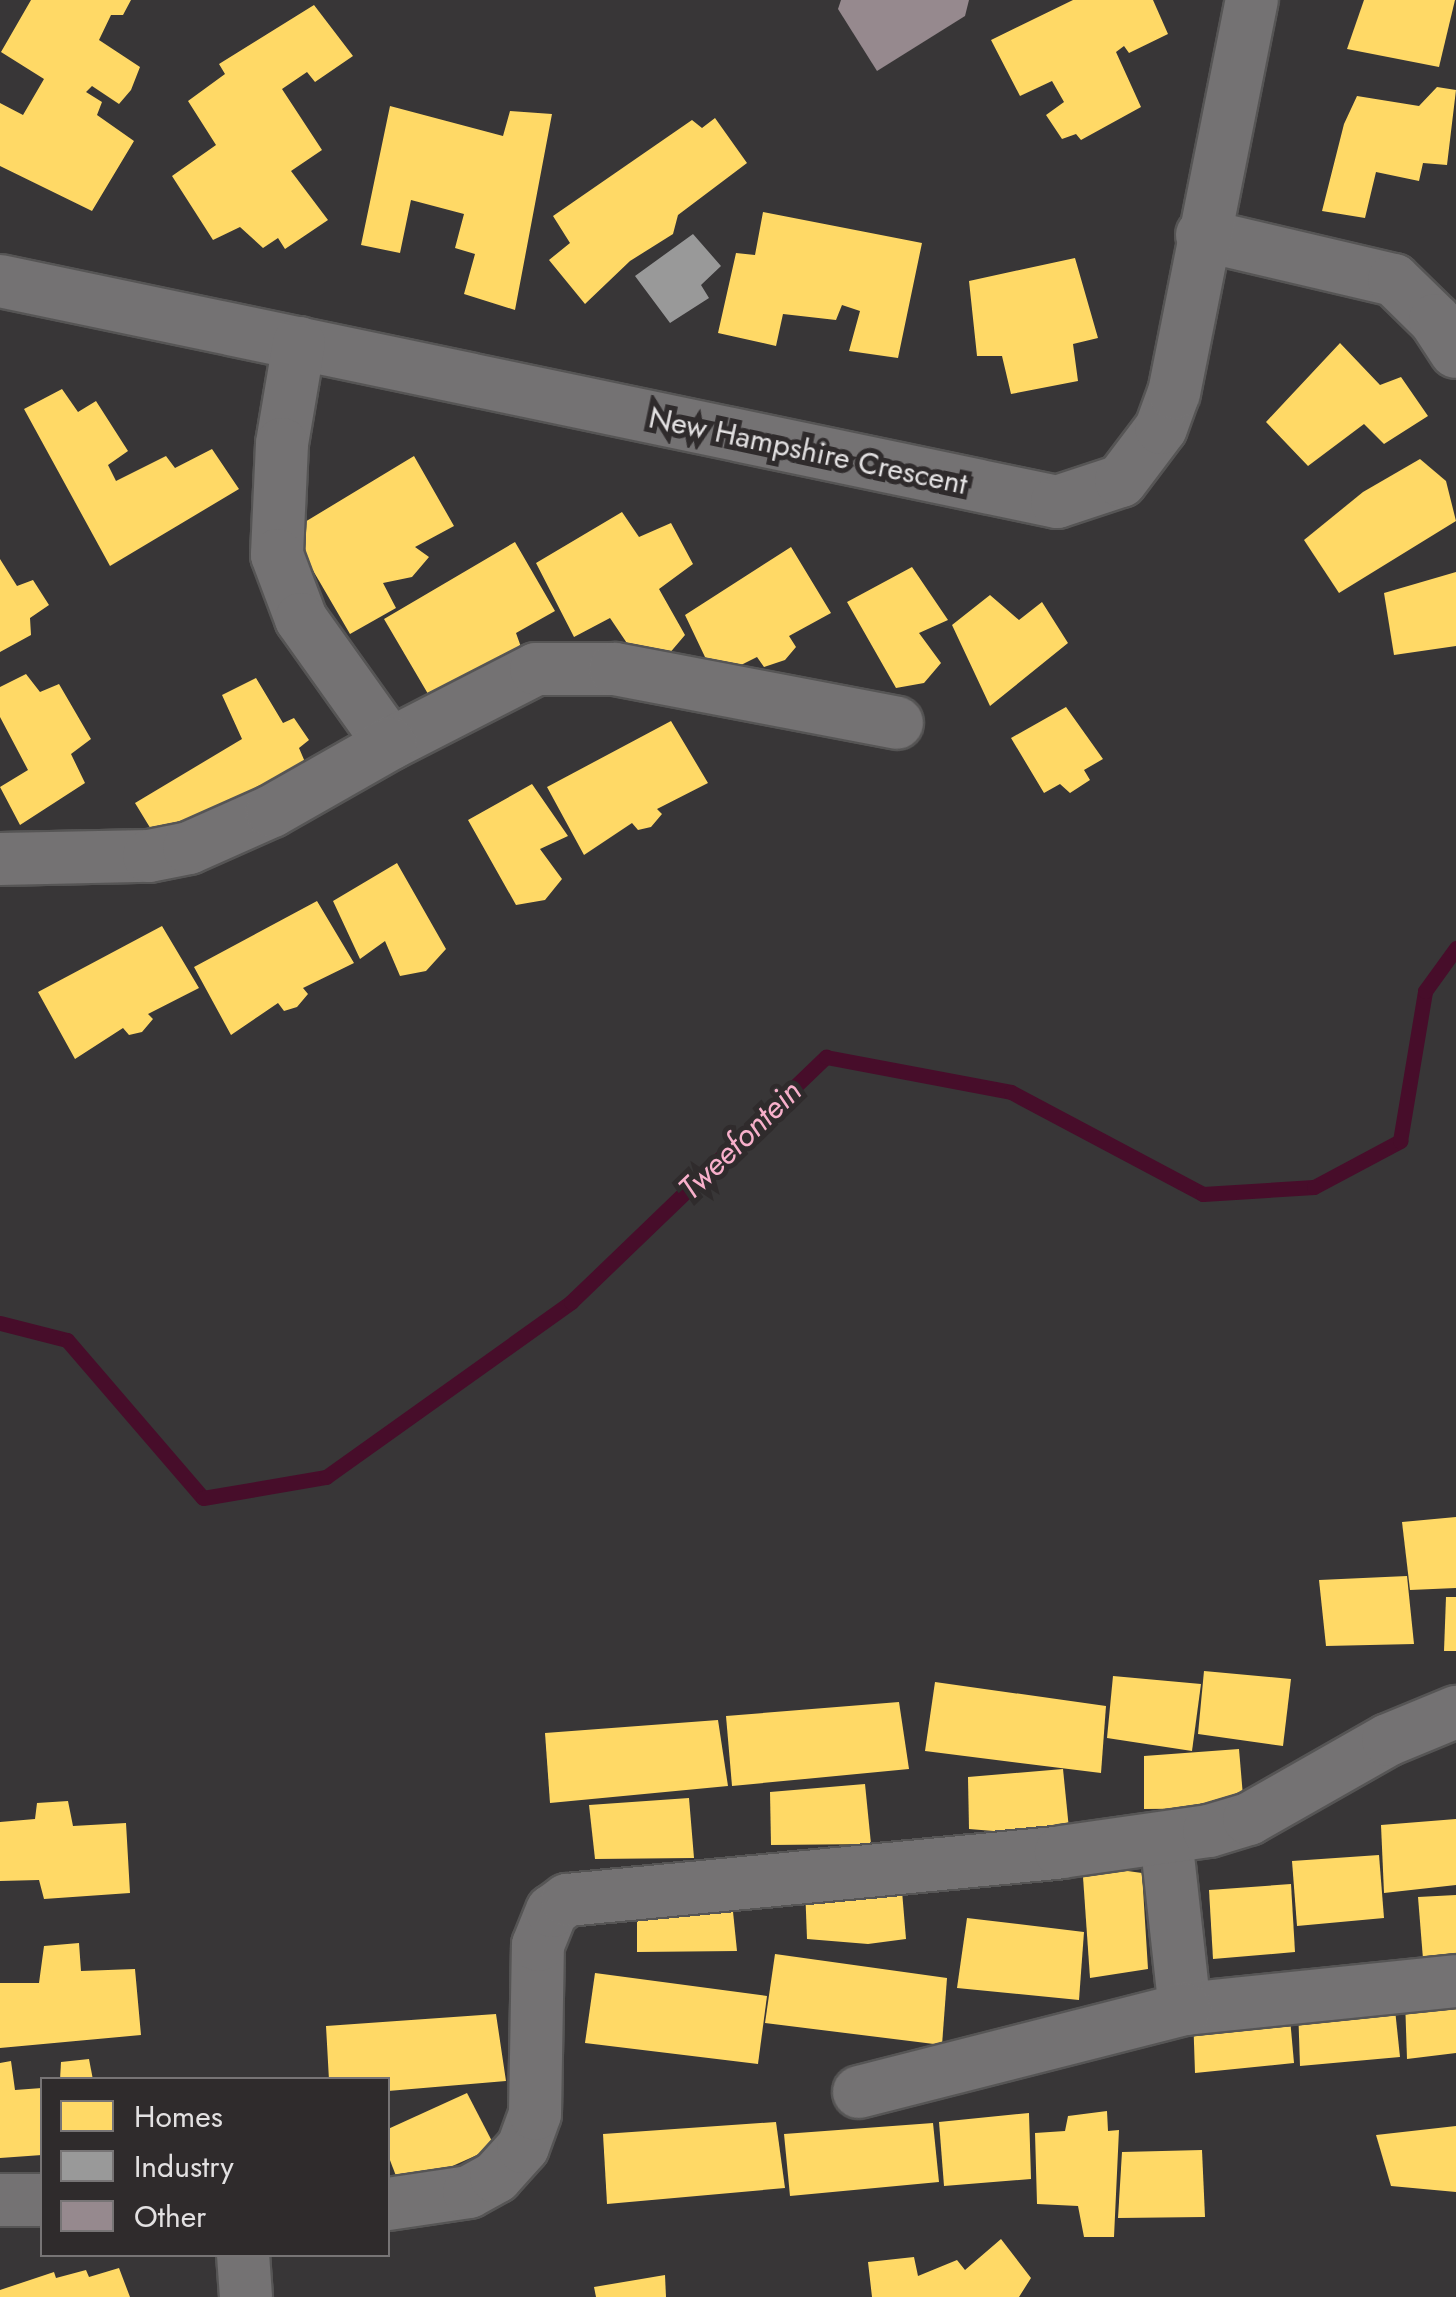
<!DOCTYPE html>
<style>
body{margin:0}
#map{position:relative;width:1456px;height:2297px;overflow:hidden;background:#383637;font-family:Jost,sans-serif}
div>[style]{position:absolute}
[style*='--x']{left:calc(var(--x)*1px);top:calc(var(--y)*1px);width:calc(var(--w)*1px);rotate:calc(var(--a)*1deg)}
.homes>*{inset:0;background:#ffd966}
.industry>*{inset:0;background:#999}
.stream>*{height:15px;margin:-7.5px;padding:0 7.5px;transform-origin:7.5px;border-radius:7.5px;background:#470d2a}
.building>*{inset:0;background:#96898e}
.roads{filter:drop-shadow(2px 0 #565555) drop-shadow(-2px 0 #565555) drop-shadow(0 2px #565555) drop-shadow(0 -2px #565555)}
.street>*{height:52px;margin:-26px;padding:0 26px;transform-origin:26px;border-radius:26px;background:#747273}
span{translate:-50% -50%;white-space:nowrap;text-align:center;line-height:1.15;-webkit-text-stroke:10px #2f2b2c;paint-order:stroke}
.street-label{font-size:30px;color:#e3e1e2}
.water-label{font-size:32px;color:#f8b0cb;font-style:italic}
.legend{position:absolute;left:40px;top:2077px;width:350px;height:180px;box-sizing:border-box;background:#2f2b2c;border:2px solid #777475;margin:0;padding:12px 18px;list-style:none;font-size:30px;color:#e3e1e2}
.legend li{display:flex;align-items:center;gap:20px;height:50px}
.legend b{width:50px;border:2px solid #777475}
</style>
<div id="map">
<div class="homes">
<i style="clip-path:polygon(31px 0,131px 0,123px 15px,111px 15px,99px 40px,140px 67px,131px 90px,119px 104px,92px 86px,86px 92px,102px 102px,97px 115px,134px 141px,92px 211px,0 166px,0 103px,23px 115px,44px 79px,1px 52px)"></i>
<i style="clip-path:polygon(1073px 0,1153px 0,1168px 34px,1129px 53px,1124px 46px,1116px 52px,1141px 107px,1081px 140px,1076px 134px,1062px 139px,1046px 115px,1064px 102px,1052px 81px,1020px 96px,991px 40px)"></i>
<i style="clip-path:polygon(1364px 0,1455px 0,1439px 67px,1347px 49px)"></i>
<i style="clip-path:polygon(314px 5px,353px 56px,315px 82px,307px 72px,282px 89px,322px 150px,291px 171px,328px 220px,285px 249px,278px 238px,263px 248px,240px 227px,213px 240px,172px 176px,216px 145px,188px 101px,225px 74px,219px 64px)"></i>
<i style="clip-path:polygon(1437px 87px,1456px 90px,1447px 165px,1423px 163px,1419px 181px,1376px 172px,1365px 218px,1322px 211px,1344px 124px,1357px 96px,1419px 106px)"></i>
<i style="clip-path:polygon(390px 106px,503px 136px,510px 111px,552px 114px,515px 310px,464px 294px,475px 254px,455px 248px,464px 214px,411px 200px,400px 253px,361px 245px)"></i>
<i style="clip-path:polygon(715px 118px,747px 163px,678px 215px,673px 234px,630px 261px,585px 304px,549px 260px,570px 243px,553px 216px,692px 120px,702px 128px)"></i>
<i style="clip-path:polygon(763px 212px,922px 243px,898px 358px,849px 351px,860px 311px,842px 305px,836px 320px,783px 314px,776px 346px,718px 333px,736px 253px,755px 255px)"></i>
<i style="clip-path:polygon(1075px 258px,1098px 338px,1073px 344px,1078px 381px,1011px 394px,1002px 356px,977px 356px,969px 281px)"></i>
<i style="clip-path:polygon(1340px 343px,1380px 385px,1401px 377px,1428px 416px,1384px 444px,1364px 424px,1308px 466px,1266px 422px)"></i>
<i style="clip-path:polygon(62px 389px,78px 412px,96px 401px,128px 451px,108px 465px,116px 481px,166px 456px,175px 468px,212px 449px,239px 489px,110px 566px,24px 409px)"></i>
<i style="clip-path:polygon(414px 456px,454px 526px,415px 547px,429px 557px,412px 577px,383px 583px,396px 608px,350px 634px,290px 531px)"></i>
<i style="clip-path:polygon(1420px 459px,1446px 481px,1456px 521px,1339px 593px,1304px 540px,1363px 492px)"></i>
<i style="clip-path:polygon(622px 512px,639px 537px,671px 523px,693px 564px,659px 589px,685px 635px,668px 655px,639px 661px,610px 618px,574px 637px,536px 563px)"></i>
<i style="clip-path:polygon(515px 542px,555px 611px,516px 633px,521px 647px,512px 663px,431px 699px,384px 619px)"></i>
<i style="clip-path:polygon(791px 547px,831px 613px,789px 636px,796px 647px,785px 660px,764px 667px,757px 657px,715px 678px,685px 615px)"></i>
<i style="clip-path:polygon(0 559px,17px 586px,33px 580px,49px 605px,30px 618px,31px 635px,0 652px)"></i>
<i style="clip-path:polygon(912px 567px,948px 620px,919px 633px,941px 663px,924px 683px,896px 688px,847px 602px)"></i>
<i style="clip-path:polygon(1456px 572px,1456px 646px,1394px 655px,1384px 593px)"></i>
<i style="clip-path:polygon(990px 595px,1019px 620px,1042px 602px,1068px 643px,990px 706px,952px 625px)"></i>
<i style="clip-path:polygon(26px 674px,40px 692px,59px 684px,91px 739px,71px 754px,85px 783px,20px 825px,0 787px,28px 770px,0 717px,0 687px)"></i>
<i style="clip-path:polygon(256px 678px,283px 723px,294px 718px,309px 740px,299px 748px,305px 762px,160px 844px,135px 803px,242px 739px,222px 695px)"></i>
<i style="clip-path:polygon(1066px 707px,1103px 759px,1084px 770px,1090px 780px,1070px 793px,1060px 784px,1044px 793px,1011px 738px)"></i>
<i style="clip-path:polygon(671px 721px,708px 783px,657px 809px,662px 814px,651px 827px,638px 830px,632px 823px,584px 855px,547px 787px)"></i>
<i style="clip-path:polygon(532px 784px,568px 836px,540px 849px,562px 879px,545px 900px,516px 905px,468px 820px)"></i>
<i style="clip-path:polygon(397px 863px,446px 949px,426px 971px,400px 976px,385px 941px,360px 959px,333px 901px)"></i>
<i style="clip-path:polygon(317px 901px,354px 963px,303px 988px,308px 994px,297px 1007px,284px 1011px,278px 1003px,231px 1035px,194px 967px)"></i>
<i style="clip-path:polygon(162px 926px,199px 988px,148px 1014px,153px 1019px,142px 1032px,129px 1035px,123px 1028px,75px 1059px,38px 992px)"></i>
<i style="clip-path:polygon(1456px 1517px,1456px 1588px,1410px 1590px,1402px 1522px)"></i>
<i style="clip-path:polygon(1407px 1576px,1414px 1644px,1326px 1646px,1319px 1580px)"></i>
<i style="clip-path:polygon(1446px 1597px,1456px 1597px,1456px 1651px,1444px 1651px)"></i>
<i style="clip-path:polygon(1204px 1671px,1291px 1679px,1283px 1746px,1198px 1734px)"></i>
<i style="clip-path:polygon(1113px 1676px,1201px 1684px,1192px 1751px,1107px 1738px)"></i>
<i style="clip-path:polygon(935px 1682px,1106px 1706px,1101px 1773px,925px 1751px)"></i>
<i style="clip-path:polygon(899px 1702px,909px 1769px,732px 1786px,726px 1716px)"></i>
<i style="clip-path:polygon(718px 1720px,728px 1786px,550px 1803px,545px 1733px)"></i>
<i style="clip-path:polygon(1239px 1749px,1244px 1808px,1144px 1809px,1144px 1756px)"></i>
<i style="clip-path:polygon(1063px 1769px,1069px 1829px,1030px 1834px,969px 1829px,968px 1777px)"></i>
<i style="clip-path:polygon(865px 1784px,871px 1844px,771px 1845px,770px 1792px)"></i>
<i style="clip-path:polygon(689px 1798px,694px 1858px,595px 1859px,589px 1805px)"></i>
<i style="clip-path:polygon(68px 1801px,73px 1826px,126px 1823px,130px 1893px,44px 1899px,39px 1880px,0 1881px,0 1822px,35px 1819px,37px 1803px)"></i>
<i style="clip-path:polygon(1456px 1819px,1456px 1885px,1384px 1893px,1381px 1825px)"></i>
<i style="clip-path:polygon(1379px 1855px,1384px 1918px,1297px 1926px,1292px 1861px)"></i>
<i style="clip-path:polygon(1113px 1869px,1142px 1873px,1148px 1969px,1090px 1978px,1083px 1877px)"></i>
<i style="clip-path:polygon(901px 1879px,906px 1939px,868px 1944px,807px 1939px,805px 1886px)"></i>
<i style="clip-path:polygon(1291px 1884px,1295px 1952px,1213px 1959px,1209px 1890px)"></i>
<i style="clip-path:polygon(731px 1892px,737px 1951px,637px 1952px,637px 1898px)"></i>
<i style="clip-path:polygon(1456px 1895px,1456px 1956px,1423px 1959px,1418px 1897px)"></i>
<i style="clip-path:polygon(967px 1918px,1084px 1932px,1079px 2000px,957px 1988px)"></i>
<i style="clip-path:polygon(79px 1943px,81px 1971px,135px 1969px,141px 2035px,0 2048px,0 1983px,39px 1983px,44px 1946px)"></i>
<i style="clip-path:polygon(775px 1954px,947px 1978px,942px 2045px,765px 2023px)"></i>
<i style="clip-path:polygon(595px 1973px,767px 1996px,758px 2064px,585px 2043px)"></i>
<i style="clip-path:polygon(1456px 1996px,1456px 2053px,1407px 2059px,1405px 1999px)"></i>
<i style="clip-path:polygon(1394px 2000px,1400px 2057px,1300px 2066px,1298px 2006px)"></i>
<i style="clip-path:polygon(1289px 2007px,1294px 2063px,1195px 2073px,1193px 2013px)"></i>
<i style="clip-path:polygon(496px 2014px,506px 2081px,388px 2091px,388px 2080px,329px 2080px,326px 2026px)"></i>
<i style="clip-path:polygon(89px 2059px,93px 2080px,60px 2080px,61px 2062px)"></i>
<i style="clip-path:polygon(11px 2061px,15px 2090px,42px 2088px,42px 2155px,0 2158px,0 2063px)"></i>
<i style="clip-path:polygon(467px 2093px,495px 2147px,401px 2189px,388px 2155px,388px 2129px)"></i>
<i style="clip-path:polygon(1107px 2111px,1108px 2131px,1119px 2130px,1114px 2237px,1084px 2237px,1078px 2206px,1037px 2204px,1035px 2133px,1065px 2131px,1068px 2116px)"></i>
<i style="clip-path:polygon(1029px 2113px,1031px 2179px,944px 2186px,939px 2122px)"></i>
<i style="clip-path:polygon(776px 2122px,785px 2188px,607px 2204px,603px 2134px)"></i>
<i style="clip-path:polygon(933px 2123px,939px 2182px,790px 2196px,784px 2134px)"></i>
<i style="clip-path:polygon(1456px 2126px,1456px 2192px,1391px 2186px,1376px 2135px)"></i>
<i style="clip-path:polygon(1202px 2150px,1205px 2217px,1118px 2218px,1122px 2152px)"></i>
<i style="clip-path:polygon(1001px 2239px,1031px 2278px,1019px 2297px,872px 2297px,868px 2262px,914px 2257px,918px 2276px,957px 2260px,965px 2270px)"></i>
<i style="clip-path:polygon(119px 2268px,130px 2297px,0 2297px,0 2290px,54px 2272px,56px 2278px,86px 2270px,89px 2277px)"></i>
<i style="clip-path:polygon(665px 2275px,666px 2297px,596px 2297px,594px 2287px)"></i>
</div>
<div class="industry">
<i style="clip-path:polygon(693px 234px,721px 266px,701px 285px,709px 298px,670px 323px,635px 276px)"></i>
</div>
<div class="stream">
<i style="--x:0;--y:1323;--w:69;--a:14.2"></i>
<i style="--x:67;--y:1340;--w:208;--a:49.3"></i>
<i style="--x:203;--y:1498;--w:125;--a:-9.7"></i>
<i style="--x:326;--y:1477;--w:301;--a:-35.5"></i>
<i style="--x:571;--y:1302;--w:354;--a:-43.9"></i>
<i style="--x:826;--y:1057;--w:188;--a:10.7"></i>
<i style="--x:1011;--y:1092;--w:217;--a:28"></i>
<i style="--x:1203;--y:1194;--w:111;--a:-3.6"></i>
<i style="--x:1314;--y:1187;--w:98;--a:-28.1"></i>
<i style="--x:1400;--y:1141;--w:152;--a:-80.5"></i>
<i style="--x:1425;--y:991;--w:53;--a:-54.2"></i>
</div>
<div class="building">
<i style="clip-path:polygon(841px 0,969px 0,965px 16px,877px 71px,838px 9px)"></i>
</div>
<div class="roads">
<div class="street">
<i style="--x:1202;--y:235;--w:197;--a:13.2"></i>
<i style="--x:1394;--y:280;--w:57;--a:44.3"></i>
<i style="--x:1435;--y:320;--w:38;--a:57"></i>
<i style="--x:0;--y:281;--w:1080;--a:11.81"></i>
<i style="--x:1057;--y:502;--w:67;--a:-18.2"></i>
<i style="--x:1121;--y:481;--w:66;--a:-53"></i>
<i style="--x:1161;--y:428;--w:37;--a:-70"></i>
<i style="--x:1174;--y:393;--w:401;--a:-78.8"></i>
<i style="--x:299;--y:343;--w:102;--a:99.6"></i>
<i style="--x:282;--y:444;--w:111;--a:92.6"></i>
<i style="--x:277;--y:555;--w:68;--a:69.4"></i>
<i style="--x:301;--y:619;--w:153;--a:54.5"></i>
<i style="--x:390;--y:744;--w:164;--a:-27.2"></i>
<i style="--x:536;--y:669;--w:79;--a:0"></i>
<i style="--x:615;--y:669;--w:287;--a:10.8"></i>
<i style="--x:0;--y:859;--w:149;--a:-1.2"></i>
<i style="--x:149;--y:856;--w:41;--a:-11.3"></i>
<i style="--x:189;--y:848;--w:91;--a:-24"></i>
<i style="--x:272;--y:811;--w:136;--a:-29.6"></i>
<i style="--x:1166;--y:1838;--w:172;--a:83.7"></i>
<i style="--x:1185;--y:2009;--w:272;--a:-5.9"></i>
<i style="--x:859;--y:2092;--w:336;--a:-14.3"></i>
<i style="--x:0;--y:2200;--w:42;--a:0"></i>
<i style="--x:388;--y:2204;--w:82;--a:-8.4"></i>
<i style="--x:469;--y:2192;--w:31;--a:-29"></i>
<i style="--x:496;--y:2177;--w:40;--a:-48"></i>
<i style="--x:523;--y:2147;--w:35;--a:-70"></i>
<i style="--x:535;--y:2114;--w:169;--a:-89"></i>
<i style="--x:538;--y:1945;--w:37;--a:-68"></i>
<i style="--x:552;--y:1911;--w:19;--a:-36"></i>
<i style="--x:567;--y:1900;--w:496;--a:-5.5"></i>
<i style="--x:1061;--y:1852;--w:149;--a:-8.1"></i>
<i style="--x:1209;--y:1831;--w:42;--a:-16.7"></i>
<i style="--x:1249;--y:1819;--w:160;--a:-29.6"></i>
<i style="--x:1388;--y:1740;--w:74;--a:-22.4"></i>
<i style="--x:243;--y:2254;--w:43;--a:86"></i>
</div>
</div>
<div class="street-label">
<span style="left:808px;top:451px;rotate:12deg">New Hampshire Crescent</span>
</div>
<div class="water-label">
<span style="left:740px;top:1140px;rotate:-44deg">Tweefontein</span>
</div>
<ul class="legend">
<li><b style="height:28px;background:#ffd966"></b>Homes</li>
<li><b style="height:28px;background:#999"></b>Industry</li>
<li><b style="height:28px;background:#96898e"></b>Other</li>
</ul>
</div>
